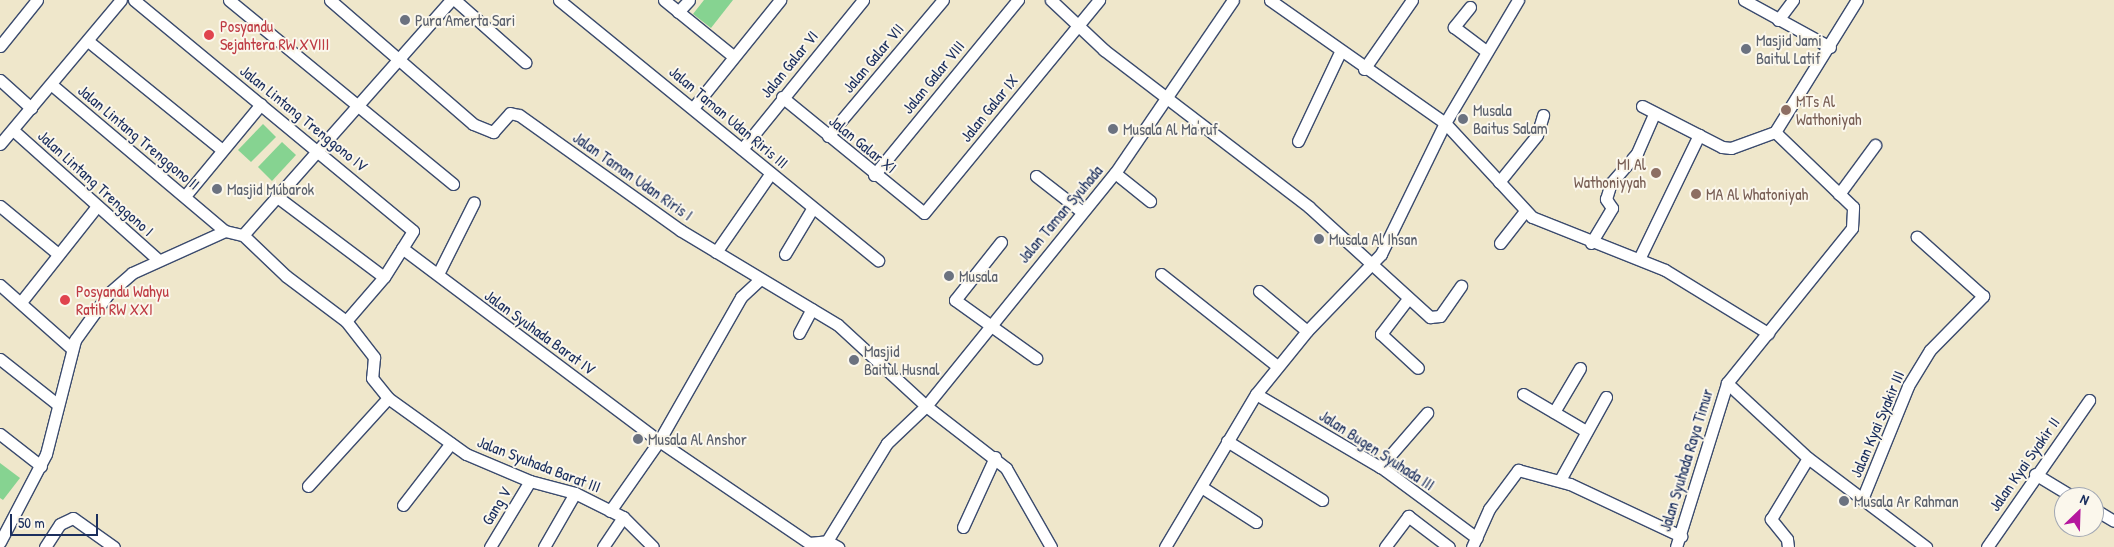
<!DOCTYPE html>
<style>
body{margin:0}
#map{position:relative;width:2114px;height:547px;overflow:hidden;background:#efe7cb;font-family:"Patrick Hand",sans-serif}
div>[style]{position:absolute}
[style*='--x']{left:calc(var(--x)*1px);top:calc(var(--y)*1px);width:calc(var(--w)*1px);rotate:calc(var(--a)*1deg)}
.green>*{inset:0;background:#86d391}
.roads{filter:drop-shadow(1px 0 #3b4b6e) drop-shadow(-1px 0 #3b4b6e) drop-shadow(0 1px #3b4b6e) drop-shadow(0 -1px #3b4b6e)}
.minor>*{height:11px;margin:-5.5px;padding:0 5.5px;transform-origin:5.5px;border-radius:5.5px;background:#fff}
.dots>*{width:14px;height:14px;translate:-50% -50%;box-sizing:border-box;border:2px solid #fbf7ec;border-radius:50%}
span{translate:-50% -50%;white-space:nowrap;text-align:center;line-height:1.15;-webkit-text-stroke:4px #fbf7ec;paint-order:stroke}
.worship-label{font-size:16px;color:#5b616d}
.left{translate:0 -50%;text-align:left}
.health-label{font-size:16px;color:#be3a42}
.street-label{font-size:16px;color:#1b2f5e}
.education-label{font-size:16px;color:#785e54}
.right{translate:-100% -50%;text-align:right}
.north{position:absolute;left:2054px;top:487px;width:50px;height:50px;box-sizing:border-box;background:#fbf7ec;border:1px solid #a1a7b3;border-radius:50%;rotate:24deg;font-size:14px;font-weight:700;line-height:20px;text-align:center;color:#1b2f5e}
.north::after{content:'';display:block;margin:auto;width:18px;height:22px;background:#b5179e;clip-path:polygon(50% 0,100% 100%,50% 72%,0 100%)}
.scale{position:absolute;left:10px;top:514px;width:88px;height:22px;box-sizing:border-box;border:2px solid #1b2f5e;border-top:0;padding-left:6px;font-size:15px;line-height:18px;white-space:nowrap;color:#1b2f5e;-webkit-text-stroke:4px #fbf7ec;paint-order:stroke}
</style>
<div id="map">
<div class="green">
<i style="clip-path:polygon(704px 0,733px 0,711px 28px,693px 14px)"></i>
<i style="clip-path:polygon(263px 124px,276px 137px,251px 162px,238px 150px)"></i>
<i style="clip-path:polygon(282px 142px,296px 155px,272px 181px,258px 167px)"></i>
<i style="clip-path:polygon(0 463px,20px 478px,3px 500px,0 498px)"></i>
</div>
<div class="roads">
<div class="minor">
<i style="--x:134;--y:0;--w:362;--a:39.6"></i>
<i style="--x:413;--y:231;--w:54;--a:122.2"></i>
<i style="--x:384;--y:277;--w:58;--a:130.8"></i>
<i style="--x:229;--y:0;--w:290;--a:39.4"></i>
<i style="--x:330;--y:0;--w:189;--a:40.9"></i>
<i style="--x:473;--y:124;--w:22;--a:22"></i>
<i style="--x:493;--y:132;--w:25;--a:-48"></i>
<i style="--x:510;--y:113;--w:9;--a:13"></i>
<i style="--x:519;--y:115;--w:198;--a:35.5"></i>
<i style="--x:680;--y:230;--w:184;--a:31"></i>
<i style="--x:838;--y:325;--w:120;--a:42.6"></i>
<i style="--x:926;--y:406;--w:54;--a:136.5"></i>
<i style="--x:887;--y:443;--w:115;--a:121.5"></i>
<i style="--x:455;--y:0;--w:94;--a:41.5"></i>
<i style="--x:559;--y:0;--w:412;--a:39.2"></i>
<i style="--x:664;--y:0;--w:89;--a:39.1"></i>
<i style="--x:1051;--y:0;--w:73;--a:43.3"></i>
<i style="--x:1104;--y:50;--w:258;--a:37.4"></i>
<i style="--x:1309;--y:207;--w:164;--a:42.3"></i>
<i style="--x:1430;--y:317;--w:10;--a:-6"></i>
<i style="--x:1440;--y:316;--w:37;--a:-55"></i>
<i style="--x:1270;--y:0;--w:214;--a:35.1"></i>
<i style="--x:1445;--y:123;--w:128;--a:47.2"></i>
<i style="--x:1532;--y:217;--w:143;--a:21.7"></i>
<i style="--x:1665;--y:270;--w:121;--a:31.5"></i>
<i style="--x:1744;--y:0;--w:98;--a:28.7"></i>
<i style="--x:1470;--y:7;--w:26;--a:129"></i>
<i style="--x:1454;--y:27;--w:39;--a:37"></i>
<i style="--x:678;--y:12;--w:16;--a:-47"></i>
<i style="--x:1778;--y:20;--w:25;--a:-53"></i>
<i style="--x:88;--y:41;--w:171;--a:39.1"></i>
<i style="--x:0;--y:46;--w:59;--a:-51.2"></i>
<i style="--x:1364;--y:69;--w:84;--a:-55.2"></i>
<i style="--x:0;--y:80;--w:42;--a:42.1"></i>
<i style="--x:52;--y:85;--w:226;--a:40.2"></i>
<i style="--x:225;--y:231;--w:18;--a:13"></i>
<i style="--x:243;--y:235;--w:59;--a:43.6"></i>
<i style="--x:286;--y:276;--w:75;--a:36.9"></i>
<i style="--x:346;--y:321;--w:46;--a:52.1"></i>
<i style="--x:374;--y:357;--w:21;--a:95"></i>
<i style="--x:372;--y:378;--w:26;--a:51"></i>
<i style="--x:388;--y:398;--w:96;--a:35.7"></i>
<i style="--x:466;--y:454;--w:69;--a:22.9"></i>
<i style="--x:530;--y:481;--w:47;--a:14.9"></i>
<i style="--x:575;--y:493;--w:54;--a:26.6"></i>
<i style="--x:623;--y:517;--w:42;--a:45"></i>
<i style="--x:782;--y:97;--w:183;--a:39.2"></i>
<i style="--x:924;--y:213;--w:276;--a:-50.6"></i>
<i style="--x:1642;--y:106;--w:90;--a:27.1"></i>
<i style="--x:1722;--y:147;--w:9;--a:6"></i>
<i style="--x:1731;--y:148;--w:47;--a:-20"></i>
<i style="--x:693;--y:108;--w:139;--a:-51.1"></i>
<i style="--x:14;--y:131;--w:192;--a:41.8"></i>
<i style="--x:828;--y:136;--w:178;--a:-49.8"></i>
<i style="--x:1298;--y:141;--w:98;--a:-64.7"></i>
<i style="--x:0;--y:144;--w:188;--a:-50"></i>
<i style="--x:742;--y:149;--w:192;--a:-50.9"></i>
<i style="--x:1115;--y:173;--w:45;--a:38.7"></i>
<i style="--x:874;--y:175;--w:227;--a:-50.6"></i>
<i style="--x:1036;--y:176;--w:58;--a:38"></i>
<i style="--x:1499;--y:182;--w:60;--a:-51"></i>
<i style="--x:1537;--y:135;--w:21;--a:-73"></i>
<i style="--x:1839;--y:194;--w:61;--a:-53.7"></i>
<i style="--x:185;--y:196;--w:119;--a:-50.4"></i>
<i style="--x:276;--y:196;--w:135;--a:36.9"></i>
<i style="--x:0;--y:206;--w:75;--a:39.6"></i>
<i style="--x:243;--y:235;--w:314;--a:-48.5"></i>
<i style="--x:1001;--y:242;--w:74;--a:128.4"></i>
<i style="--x:955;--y:300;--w:100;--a:35.6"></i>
<i style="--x:1500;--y:243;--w:39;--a:-52"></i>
<i style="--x:1591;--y:243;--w:41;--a:-59"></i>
<i style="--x:1612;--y:208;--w:11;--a:-124"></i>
<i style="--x:1606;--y:199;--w:17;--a:-73"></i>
<i style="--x:1611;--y:183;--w:40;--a:-49"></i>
<i style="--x:1637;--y:153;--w:43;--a:-66.4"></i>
<i style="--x:402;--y:248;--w:321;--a:36.9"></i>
<i style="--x:659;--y:441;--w:181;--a:34.2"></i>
<i style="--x:809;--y:543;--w:18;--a:-6"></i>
<i style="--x:827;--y:541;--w:13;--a:29"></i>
<i style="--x:716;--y:252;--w:96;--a:-55.2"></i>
<i style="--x:785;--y:254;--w:52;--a:-59"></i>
<i style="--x:1639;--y:259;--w:138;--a:-64.2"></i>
<i style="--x:438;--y:274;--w:80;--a:-63.4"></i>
<i style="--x:1161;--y:274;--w:148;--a:38.4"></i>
<i style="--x:0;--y:285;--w:94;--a:41.5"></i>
<i style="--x:1259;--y:291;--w:62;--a:39.8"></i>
<i style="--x:1407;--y:300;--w:43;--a:127.4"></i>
<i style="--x:1381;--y:334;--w:50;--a:42.6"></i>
<i style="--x:21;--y:302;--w:122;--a:-51.6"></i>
<i style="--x:799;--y:333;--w:27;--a:-62"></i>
<i style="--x:0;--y:359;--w:73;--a:38.3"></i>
<i style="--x:1727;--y:383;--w:110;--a:42.8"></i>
<i style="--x:1808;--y:458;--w:148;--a:37"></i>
<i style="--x:1256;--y:394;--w:150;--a:30.5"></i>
<i style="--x:1385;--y:470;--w:114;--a:36.5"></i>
<i style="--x:1523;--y:394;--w:73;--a:30.4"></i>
<i style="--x:1554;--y:412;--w:51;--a:-59.4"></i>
<i style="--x:0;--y:434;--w:52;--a:38"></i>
<i style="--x:1227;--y:441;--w:112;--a:31.8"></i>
<i style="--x:1380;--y:467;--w:72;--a:-49"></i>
<i style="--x:2035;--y:474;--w:44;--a:31.2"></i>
<i style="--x:1560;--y:480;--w:95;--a:-61"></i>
<i style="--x:308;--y:486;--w:119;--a:-47.7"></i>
<i style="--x:1203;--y:488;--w:63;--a:32.7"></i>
<i style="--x:1863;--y:497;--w:120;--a:-67.9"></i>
<i style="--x:1908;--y:386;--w:42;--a:-58.6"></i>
<i style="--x:1930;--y:350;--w:76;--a:-45.5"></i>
<i style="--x:1983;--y:296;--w:89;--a:-138.2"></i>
<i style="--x:403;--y:505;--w:78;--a:-52.3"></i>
<i style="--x:2094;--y:509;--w:23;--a:31"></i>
<i style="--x:610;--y:511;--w:85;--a:-55"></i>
<i style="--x:659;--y:441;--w:166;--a:-60.3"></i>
<i style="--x:741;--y:297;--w:25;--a:-43"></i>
<i style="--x:963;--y:527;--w:77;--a:-65.4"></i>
<i style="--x:0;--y:542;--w:99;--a:-62.4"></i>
<i style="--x:46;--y:454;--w:118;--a:-75.7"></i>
<i style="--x:75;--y:340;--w:57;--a:-54.3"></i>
<i style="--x:108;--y:294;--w:32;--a:-41"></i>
<i style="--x:132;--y:273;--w:102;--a:-24.3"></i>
<i style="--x:45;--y:547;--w:27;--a:-57"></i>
<i style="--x:60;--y:524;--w:14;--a:-25"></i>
<i style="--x:73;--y:518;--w:50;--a:35.3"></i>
<i style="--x:490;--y:547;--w:77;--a:-58.8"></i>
<i style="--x:544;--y:547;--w:62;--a:-60.1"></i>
<i style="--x:603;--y:547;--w:36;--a:-56"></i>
<i style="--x:1051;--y:547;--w:91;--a:-119.7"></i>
<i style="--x:1006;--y:468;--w:101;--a:-142.2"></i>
<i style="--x:926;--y:406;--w:300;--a:-51"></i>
<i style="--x:1115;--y:173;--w:209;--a:-55.7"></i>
<i style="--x:1165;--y:547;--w:178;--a:-59.3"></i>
<i style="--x:1256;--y:394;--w:81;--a:-51"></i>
<i style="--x:1307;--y:331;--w:107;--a:-46.1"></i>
<i style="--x:1381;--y:254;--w:146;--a:-64"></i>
<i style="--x:1445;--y:123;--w:143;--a:-59.3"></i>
<i style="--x:1385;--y:547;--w:39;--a:-53"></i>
<i style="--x:1408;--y:516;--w:51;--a:37.1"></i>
<i style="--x:1472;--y:547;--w:42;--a:-65.9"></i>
<i style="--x:1489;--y:509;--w:49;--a:-53.4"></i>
<i style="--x:1518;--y:470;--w:54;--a:15.1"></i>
<i style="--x:1570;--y:484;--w:123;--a:25.1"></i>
<i style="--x:1676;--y:547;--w:172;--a:-72.7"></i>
<i style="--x:1727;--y:383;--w:199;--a:-51.1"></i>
<i style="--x:1852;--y:228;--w:21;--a:-87"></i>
<i style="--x:1853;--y:207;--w:108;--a:-136.1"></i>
<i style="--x:1775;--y:132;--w:155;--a:-58.2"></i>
<i style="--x:1788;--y:547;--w:8;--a:-97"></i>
<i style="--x:1787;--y:539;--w:26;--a:-129"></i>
<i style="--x:1771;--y:519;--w:71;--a:-58.8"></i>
<i style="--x:1987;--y:547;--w:179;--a:-55.2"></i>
</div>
</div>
<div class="dots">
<i style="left:405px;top:20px;background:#6b7280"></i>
<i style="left:209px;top:35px;background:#e0444e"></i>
<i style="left:1746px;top:49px;background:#6b7280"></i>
<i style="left:1786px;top:110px;background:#8d6e63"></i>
<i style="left:1463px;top:119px;background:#6b7280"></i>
<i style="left:1113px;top:129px;background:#6b7280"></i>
<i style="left:1656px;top:173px;background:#8d6e63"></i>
<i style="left:217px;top:189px;background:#6b7280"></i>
<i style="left:1696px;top:194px;background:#8d6e63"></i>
<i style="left:1319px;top:239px;background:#6b7280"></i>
<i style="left:949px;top:276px;background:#6b7280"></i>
<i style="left:65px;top:300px;background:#e0444e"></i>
<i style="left:854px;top:360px;background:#6b7280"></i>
<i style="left:638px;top:439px;background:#6b7280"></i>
<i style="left:1844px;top:501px;background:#6b7280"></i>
</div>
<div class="worship-label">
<span class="left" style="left:415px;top:20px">Pura Amerta Sari</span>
<span class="left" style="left:1756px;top:49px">Masjid Jami<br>Baitul Latif</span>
<span class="left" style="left:1473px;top:119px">Musala<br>Baitus Salam</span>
<span class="left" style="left:1123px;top:129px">Musala Al Ma'ruf</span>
<span class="left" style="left:227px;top:189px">Masjid Mubarok</span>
<span class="left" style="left:1329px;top:239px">Musala Al Ihsan</span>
<span class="left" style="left:959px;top:276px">Musala</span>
<span class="left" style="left:864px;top:360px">Masjid<br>Baitul Husnal</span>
<span class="left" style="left:648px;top:439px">Musala Al Anshor</span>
<span class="left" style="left:1854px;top:501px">Musala Ar Rahman</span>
</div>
<div class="health-label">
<span class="left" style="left:220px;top:35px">Posyandu<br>Sejahtera RW XVIII</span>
<span class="left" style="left:76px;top:300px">Posyandu Wahyu<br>Ratih RW XXI</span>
</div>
<div class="street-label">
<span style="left:873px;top:58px;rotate:-50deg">Jalan Galar VII</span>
<span style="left:789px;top:64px;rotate:-51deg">Jalan Galar VI</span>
<span style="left:933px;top:77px;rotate:-51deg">Jalan Galar VIII</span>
<span style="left:989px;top:108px;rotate:-51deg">Jalan Galar IX</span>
<span style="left:729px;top:117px;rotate:40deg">Jalan Taman Udan Riris III</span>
<span style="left:304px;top:118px;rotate:39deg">Jalan Lintang Trenggono IV</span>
<span style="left:139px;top:137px;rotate:40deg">Jalan Lintang Trenggono II</span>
<span style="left:863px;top:144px;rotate:39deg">Jalan Galar XI</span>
<span style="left:633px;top:176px;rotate:35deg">Jalan Taman Udan Riris I</span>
<span style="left:96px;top:183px;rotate:42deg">Jalan Lintang Trenggono I</span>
<span style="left:1060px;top:214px;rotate:-50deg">Jalan Taman Syuhada</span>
<span style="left:540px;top:332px;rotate:36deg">Jalan Syuhada Barat IV</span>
<span style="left:1877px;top:424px;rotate:-67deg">Jalan Kyai Syakir III</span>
<span style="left:1377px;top:450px;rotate:33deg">Jalan Bugen Syuhada III</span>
<span style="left:1686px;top:460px;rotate:-73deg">Jalan Syuhada Raya Timur</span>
<span style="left:539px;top:464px;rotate:21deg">Jalan Syuhada Barat III</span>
<span style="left:2024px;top:464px;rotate:-55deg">Jalan Kyai Syakir II</span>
<span style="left:496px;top:506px;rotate:-59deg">Gang V</span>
</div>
<div class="education-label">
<span class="left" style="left:1796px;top:110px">MTs Al<br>Wathoniyah</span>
<span class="right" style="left:1646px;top:173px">MI Al<br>Wathoniyyah</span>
<span class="left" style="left:1706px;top:194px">MA Al Whatoniyah</span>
</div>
<div class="north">N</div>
<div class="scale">50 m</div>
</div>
